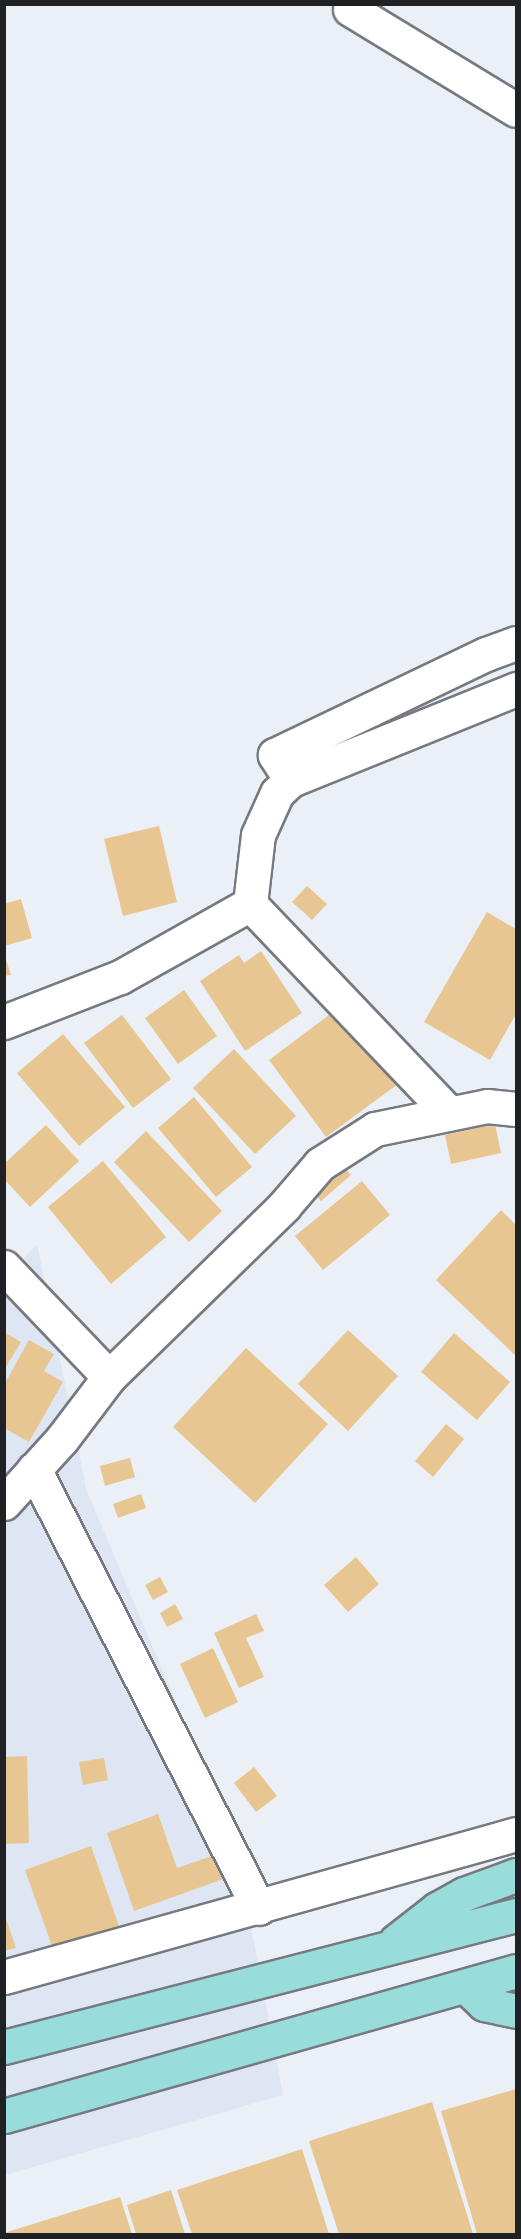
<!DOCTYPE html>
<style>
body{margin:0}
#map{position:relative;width:521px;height:2239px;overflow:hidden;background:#ebeff6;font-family:"IBM Plex Serif",serif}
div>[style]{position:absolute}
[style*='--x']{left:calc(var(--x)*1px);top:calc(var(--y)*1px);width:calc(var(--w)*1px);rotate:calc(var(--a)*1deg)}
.built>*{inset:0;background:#dee5f3}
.building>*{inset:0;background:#e8c691}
.roads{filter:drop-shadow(2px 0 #767a80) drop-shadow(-2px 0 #767a80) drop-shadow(0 2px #767a80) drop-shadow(0 -2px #767a80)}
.street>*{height:33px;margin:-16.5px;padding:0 16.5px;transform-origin:16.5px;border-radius:16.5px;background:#fff}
.primary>*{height:33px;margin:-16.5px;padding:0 16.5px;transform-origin:16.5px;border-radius:16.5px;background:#98dddc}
span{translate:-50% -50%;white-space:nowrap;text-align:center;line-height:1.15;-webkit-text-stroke:4.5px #fafcff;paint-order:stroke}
.frame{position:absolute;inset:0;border:6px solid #202124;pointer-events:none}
</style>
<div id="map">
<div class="built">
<i style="clip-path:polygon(37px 1244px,86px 1489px,235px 1842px,283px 2095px,5px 2175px,4px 1279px)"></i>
</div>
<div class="building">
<i style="clip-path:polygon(159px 826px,177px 902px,123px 916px,104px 839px)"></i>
<i style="clip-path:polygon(307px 886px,327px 904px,312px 920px,292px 902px)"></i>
<i style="clip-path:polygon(21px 899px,32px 938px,4px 946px,4px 904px)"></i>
<i style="clip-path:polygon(487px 912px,516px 929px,516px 1014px,490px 1060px,424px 1022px)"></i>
<i style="clip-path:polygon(261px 951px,302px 1013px,245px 1051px,200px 981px,239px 955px,244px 963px)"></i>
<i style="clip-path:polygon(4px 954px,11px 975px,4px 976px)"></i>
<i style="clip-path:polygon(184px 990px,217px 1036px,178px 1064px,145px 1018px)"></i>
<i style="clip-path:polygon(341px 1006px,398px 1084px,326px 1137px,269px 1060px)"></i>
<i style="clip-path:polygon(122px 1015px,171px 1079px,133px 1108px,84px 1043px)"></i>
<i style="clip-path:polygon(63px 1034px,125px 1107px,79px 1146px,17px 1073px)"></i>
<i style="clip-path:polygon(234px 1049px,296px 1116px,255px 1154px,193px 1088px)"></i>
<i style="clip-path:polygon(194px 1097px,252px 1167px,216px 1197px,158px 1128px)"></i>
<i style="clip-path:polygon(495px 1124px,501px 1153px,451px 1164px,445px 1135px)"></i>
<i style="clip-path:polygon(46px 1125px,79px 1161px,30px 1207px,4px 1179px,4px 1164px)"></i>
<i style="clip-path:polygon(146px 1131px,222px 1211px,189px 1242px,114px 1162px)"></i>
<i style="clip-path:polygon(103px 1161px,166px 1237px,111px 1284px,48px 1207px)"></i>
<i style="clip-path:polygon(341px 1163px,351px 1175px,321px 1201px,311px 1190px)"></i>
<i style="clip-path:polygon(362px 1181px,390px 1215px,323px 1270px,295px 1236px)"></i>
<i style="clip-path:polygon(501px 1210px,516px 1225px,516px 1356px,436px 1280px)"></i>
<i style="clip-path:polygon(348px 1330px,398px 1376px,348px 1431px,298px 1384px)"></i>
<i style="clip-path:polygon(4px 1332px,21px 1342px,4px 1370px)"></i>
<i style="clip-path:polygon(454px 1333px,510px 1382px,477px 1420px,421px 1372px)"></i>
<i style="clip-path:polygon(29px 1340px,54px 1354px,44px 1371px,63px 1382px,29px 1442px,4px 1428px,4px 1385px)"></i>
<i style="clip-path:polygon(246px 1348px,328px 1424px,255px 1503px,173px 1427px)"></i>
<i style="clip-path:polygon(446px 1424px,464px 1439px,433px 1477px,415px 1461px)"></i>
<i style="clip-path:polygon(130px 1458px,135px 1477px,105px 1486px,100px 1466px)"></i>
<i style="clip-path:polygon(141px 1494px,146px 1508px,118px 1518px,113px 1504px)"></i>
<i style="clip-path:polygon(356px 1557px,379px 1584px,348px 1612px,324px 1585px)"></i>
<i style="clip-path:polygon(160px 1577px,168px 1592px,153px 1600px,145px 1585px)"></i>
<i style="clip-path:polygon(175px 1604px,183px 1619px,167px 1627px,160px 1613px)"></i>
<i style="clip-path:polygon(256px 1614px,264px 1631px,246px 1638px,264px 1677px,239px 1688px,214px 1633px)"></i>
<i style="clip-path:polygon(213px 1648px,238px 1702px,205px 1718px,180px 1664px)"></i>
<i style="clip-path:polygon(27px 1756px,29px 1843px,4px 1844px,4px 1757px)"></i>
<i style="clip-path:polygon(104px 1758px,108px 1780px,83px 1785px,79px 1762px)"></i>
<i style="clip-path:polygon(254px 1767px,277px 1796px,256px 1812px,234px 1783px)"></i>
<i style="clip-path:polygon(158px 1814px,177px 1868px,218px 1854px,226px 1878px,134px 1911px,107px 1833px)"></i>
<i style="clip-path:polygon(91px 1846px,119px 1926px,53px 1949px,25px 1870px)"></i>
<i style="clip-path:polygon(4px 1913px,16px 1948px,4px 1951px)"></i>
<i style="clip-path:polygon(516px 2089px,516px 2234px,477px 2234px,441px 2111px)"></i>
<i style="clip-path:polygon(432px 2102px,473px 2234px,339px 2234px,309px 2141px)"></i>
<i style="clip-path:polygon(302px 2149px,329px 2234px,192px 2234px,177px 2190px)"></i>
<i style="clip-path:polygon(171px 2190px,185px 2234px,136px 2234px,127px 2205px)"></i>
<i style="clip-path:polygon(120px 2197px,132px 2234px,4px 2234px,4px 2233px)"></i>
</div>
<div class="roads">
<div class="street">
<i style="--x:350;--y:9;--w:194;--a:31.3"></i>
<i style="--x:291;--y:780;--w:30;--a:-123"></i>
<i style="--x:275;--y:755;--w:234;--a:-25.6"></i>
<i style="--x:486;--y:654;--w:32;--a:-20"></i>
<i style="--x:4;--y:1022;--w:124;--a:-21.2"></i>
<i style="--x:120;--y:977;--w:149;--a:-29.3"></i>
<i style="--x:449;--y:1113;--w:289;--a:-133.6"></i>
<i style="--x:250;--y:904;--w:69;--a:-83.4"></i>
<i style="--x:258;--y:835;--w:46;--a:-65.7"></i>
<i style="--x:277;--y:793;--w:19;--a:-43"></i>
<i style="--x:291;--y:780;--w:243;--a:-22"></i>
<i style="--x:4;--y:1267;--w:152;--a:46.3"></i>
<i style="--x:34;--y:1469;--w:493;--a:62.9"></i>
<i style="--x:4;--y:1503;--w:86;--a:-47.8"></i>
<i style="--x:62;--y:1439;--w:78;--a:-52.8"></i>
<i style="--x:109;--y:1377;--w:245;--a:-44.3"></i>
<i style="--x:284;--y:1206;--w:55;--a:-49.4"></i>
<i style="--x:320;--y:1164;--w:65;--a:-32.5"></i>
<i style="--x:375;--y:1129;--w:114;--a:-11.6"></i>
<i style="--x:487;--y:1106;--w:29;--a:6"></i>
<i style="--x:4;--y:1977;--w:532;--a:-15.6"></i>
</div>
<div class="primary">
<i style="--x:396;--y:1941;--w:52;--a:-38"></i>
<i style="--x:437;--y:1909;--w:31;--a:-29"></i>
<i style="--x:464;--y:1894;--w:55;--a:-20.1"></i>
<i style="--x:465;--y:1986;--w:26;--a:43"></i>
<i style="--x:484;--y:2004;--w:33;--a:12"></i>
<i style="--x:4;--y:2047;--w:529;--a:-14.46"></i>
<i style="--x:4;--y:2116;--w:532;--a:-15.81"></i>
</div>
</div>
<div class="frame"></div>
</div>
